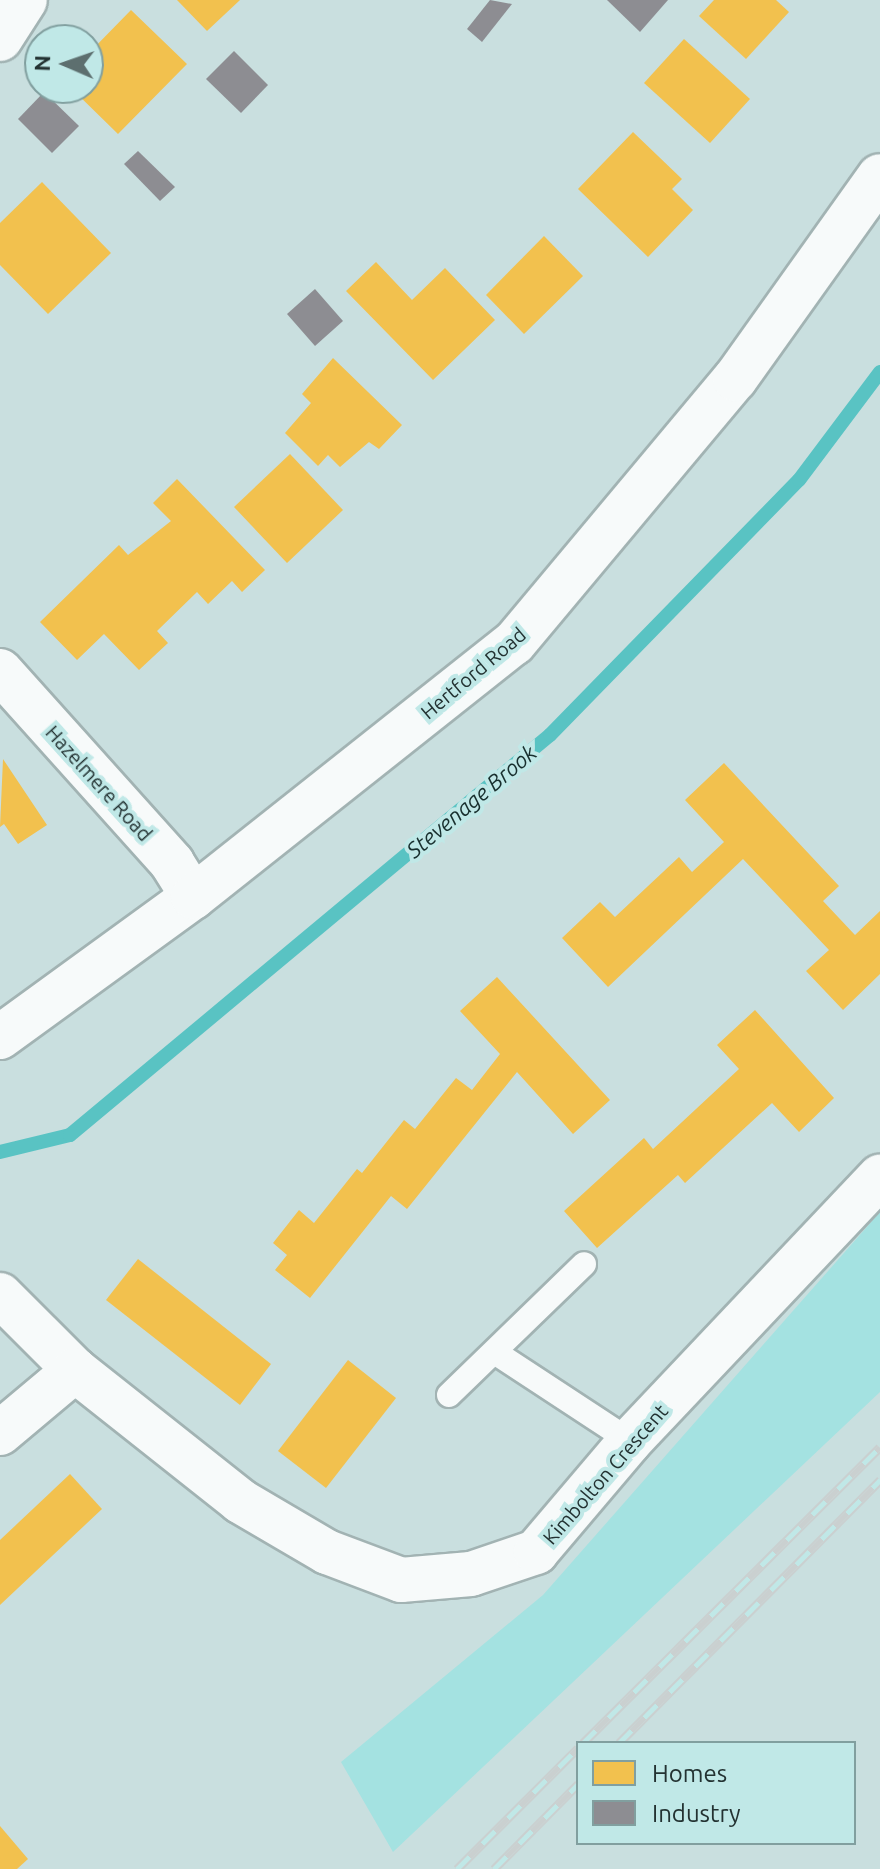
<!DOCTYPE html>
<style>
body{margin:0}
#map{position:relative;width:880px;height:1869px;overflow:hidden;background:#c9dfdf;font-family:Ubuntu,sans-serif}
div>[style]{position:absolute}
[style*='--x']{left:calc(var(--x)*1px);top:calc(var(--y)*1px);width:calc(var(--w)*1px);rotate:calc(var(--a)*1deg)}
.green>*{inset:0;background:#a4e2e1}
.homes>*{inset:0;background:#f2c14e}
.industry>*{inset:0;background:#8d8d92}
.stream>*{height:14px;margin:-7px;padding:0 7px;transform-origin:7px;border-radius:7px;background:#59c3c3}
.roads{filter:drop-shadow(2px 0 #a2b3b3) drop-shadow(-2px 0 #a2b3b3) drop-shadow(0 2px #a2b3b3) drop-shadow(0 -2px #a2b3b3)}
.lane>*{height:24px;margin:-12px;padding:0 12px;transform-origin:12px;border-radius:12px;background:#f7fafa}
.street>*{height:44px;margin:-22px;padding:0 22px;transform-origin:22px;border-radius:22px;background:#f7fafa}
.secondary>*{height:44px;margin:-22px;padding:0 22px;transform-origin:22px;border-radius:22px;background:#f7fafa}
.rail>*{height:9px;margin-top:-4.5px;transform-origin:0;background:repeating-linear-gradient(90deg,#c0e8e7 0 18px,#cad0d0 0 36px);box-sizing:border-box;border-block:2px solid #cad0d0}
span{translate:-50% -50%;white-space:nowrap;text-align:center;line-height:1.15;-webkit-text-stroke:8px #c0e8e7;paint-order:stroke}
.street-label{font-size:20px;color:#233232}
.water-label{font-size:22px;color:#182f2e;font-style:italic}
.legend{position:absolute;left:576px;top:1741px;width:280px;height:104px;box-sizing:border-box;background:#c0e8e7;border:2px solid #819f9f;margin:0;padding:10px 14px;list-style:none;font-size:24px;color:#233232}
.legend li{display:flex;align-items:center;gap:16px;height:40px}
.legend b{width:40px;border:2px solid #819f9f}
.north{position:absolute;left:24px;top:24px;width:80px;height:80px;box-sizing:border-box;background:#c0e8e7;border:2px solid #819f9f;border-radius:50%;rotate:272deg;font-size:22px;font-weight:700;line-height:32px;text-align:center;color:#233232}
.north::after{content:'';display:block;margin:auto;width:28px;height:36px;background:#5d6f6f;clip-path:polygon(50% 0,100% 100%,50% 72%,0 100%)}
</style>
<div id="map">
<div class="green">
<i style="clip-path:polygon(880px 1212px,880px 1392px,393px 1852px,341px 1762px,543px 1595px)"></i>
</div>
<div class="homes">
<i style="clip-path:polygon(177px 0,240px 0,207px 31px)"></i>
<i style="clip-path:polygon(714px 0,776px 0,789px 12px,746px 59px,699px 16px)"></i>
<i style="clip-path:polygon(131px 10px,187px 64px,118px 134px,71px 88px,88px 88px,88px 54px)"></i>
<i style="clip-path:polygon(684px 39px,750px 99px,710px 143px,644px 83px)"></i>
<i style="clip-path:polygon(633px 132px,682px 179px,672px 189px,693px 210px,648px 257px,578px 189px)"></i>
<i style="clip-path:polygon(42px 182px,111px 253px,48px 314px,0 265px,0 223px)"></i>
<i style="clip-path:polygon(544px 236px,583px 276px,524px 334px,486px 295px)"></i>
<i style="clip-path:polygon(376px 262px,412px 300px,445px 268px,495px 320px,433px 380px,346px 291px)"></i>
<i style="clip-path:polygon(333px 358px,402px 425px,379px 449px,369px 442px,340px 467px,328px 455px,318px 466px,285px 433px,311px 403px,302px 394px)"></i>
<i style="clip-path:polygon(290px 454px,343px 510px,287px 563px,234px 507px)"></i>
<i style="clip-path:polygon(177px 479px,265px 570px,242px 592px,232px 581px,208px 604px,197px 592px,157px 631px,168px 643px,139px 670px,104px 634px,77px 660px,40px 622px,119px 545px,128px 555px,171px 521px,153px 503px)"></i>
<i style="clip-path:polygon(3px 759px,47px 825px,18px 844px,4px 824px,0 827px)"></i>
<i style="clip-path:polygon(724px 763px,839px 886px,823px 901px,855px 935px,880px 911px,880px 974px,843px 1010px,806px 971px,829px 950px,743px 859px,608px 987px,562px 938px,600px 902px,615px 917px,679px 857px,692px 872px,724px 842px,685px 800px)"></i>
<i style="clip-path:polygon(497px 977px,610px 1100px,573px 1134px,517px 1072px,407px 1209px,391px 1196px,310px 1298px,275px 1270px,287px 1255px,273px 1243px,299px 1210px,314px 1223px,357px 1169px,362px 1173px,404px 1120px,415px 1129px,456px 1078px,472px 1090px,500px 1054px,460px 1011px)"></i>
<i style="clip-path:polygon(755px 1010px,834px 1098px,799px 1132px,772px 1103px,685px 1183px,678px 1175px,597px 1248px,564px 1211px,644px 1138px,653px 1149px,739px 1069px,717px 1045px)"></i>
<i style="clip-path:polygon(138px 1259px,271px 1364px,240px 1405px,106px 1300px)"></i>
<i style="clip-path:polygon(348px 1360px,396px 1398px,326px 1488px,278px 1451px)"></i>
<i style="clip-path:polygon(70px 1474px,102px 1509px,0 1605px,0 1540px)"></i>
<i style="clip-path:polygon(0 1826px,28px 1859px,17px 1869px,0 1869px)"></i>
</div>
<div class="industry">
<i style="clip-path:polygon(490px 0,512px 4px,482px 42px,467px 29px)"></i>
<i style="clip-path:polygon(607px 0,668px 0,640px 32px)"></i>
<i style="clip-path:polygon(234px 51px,268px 85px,241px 113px,206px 79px)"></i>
<i style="clip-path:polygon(44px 92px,79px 126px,52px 153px,18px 119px)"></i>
<i style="clip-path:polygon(138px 151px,175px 187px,160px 201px,124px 164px)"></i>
<i style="clip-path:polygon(315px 289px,343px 321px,315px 346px,287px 314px)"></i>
</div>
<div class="stream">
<i style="--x:0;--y:1152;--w:72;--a:-13.7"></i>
<i style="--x:70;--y:1135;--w:625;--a:-39.81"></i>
<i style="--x:550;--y:735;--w:356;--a:-45.7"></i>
<i style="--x:799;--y:480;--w:135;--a:-53.1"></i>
</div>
<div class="roads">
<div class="lane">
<i style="--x:496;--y:1353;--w:160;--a:33.3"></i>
<i style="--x:449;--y:1395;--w:188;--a:-44.1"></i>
</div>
<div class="street">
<i style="--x:0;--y:39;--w:46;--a:-57.3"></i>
<i style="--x:0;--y:671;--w:258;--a:48.1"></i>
<i style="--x:172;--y:863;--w:40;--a:58"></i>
<i style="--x:0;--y:1295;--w:106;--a:45"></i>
<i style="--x:75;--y:1370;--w:211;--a:38.4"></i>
<i style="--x:240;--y:1501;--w:101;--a:30.4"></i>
<i style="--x:327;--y:1552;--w:79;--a:20.7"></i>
<i style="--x:401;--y:1580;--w:70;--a:-4.9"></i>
<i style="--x:471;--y:1574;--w:69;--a:-18.7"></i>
<i style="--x:536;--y:1552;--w:145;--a:-49.7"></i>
<i style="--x:630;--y:1441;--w:364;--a:-46.6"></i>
<i style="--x:0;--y:1433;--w:98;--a:-40"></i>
</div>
<div class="secondary">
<i style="--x:0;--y:1037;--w:238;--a:-36"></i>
<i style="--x:193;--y:897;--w:409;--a:-38.4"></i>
<i style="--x:514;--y:643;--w:344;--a:-50.1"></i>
<i style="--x:735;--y:379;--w:249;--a:-54.5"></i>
</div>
</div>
<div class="rail">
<i style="--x:583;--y:1743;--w:419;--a:-44.9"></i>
<i style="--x:619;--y:1743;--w:371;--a:-45.2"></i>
<i style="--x:457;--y:1869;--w:171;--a:-45"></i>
<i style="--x:494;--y:1869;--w:120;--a:-45.3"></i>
</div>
<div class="street-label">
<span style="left:473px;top:673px;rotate:-40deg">Hertford Road</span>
<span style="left:99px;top:783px;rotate:48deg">Hazelmere Road</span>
<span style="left:605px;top:1474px;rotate:-49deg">Kimbolton Crescent</span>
</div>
<div class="water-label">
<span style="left:471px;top:801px;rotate:-40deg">Stevenage Brook</span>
</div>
<ul class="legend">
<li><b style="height:22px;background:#f2c14e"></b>Homes</li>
<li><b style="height:22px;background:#8d8d92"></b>Industry</li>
</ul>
<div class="north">N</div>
</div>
